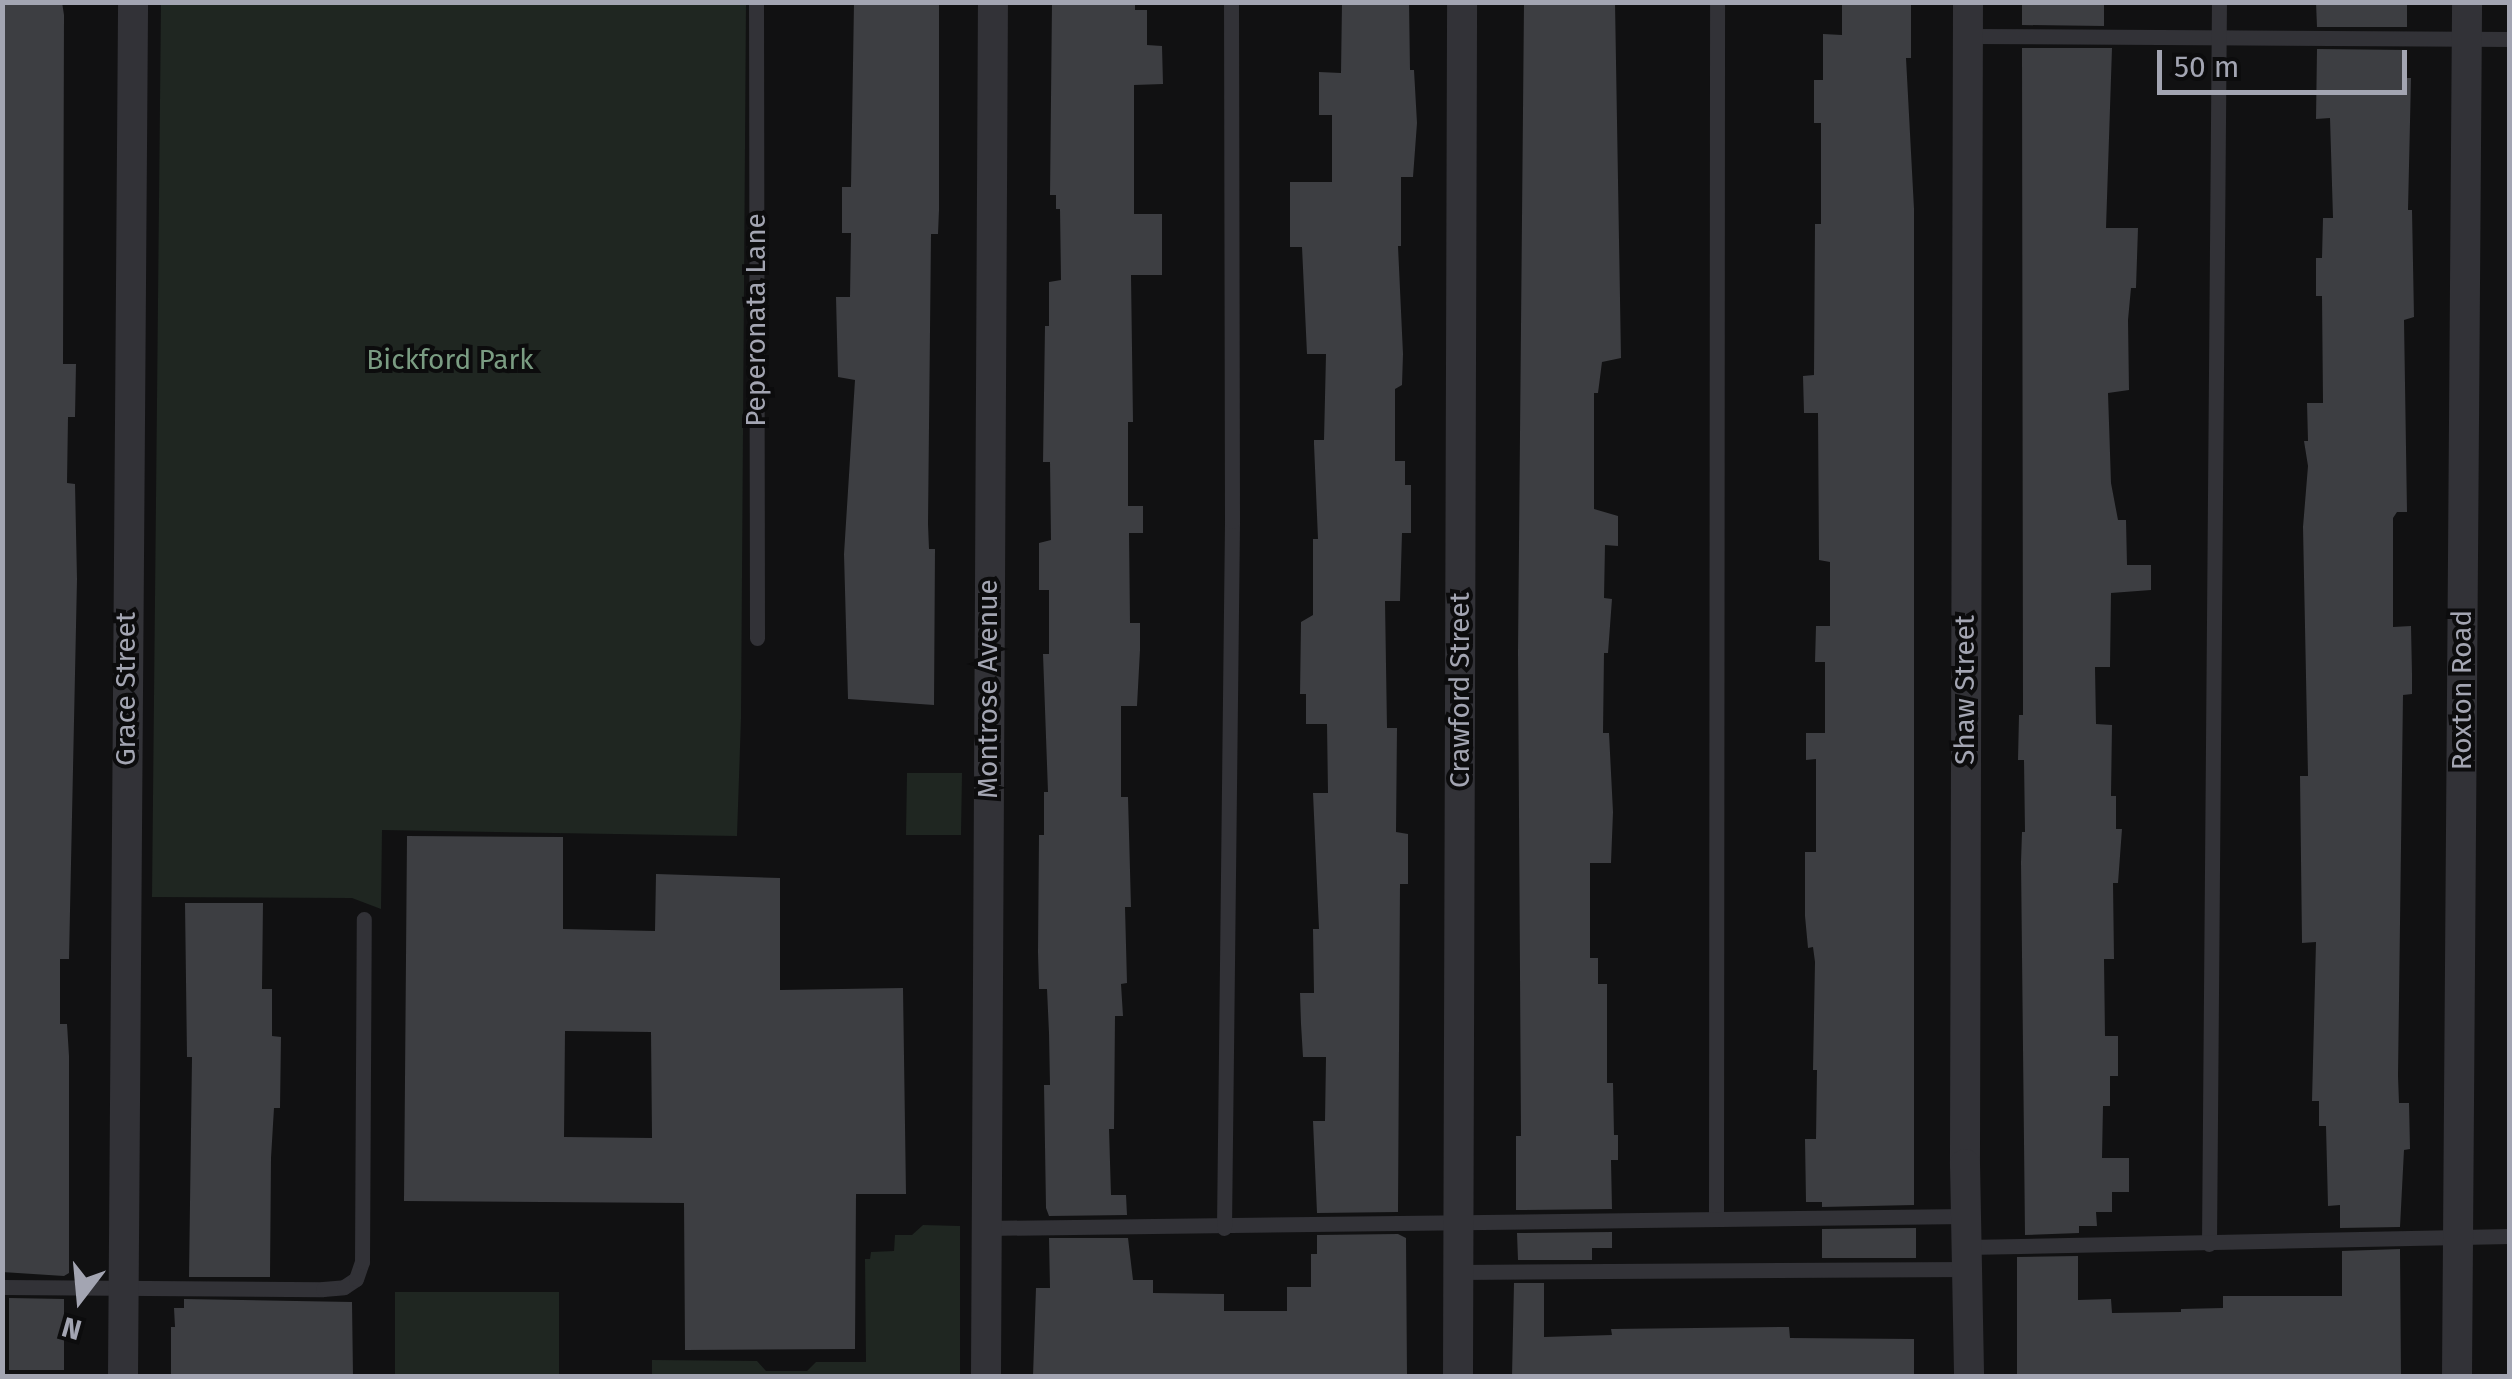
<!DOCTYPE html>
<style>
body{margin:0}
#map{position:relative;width:2512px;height:1379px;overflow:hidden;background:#111112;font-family:"Fira Sans",sans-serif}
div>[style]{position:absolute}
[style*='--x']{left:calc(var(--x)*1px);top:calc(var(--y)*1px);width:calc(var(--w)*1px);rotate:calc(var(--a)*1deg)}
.green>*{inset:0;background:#1f2621}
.building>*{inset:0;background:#3d3e42}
.lane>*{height:15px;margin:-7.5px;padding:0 7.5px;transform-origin:7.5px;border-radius:7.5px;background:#323237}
.street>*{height:30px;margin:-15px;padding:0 15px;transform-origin:15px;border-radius:15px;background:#323237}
span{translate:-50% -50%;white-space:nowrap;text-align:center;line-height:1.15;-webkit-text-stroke:8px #0c0c0d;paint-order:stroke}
.street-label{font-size:28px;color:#a3a5b2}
.park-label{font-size:28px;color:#7a9c82}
.frame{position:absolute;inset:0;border:5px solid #a3a5b2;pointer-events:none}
.north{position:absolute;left:30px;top:1249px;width:100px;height:100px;-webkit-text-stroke:8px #0c0c0d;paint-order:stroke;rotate:196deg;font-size:28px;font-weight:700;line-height:40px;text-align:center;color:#a3a5b2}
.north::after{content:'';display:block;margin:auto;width:35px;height:45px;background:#a3a5b2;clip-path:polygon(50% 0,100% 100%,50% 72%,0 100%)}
.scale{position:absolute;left:2157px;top:50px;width:250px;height:45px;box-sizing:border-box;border:5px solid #a3a5b2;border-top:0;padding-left:12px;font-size:30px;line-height:35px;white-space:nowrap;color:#a3a5b2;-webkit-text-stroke:8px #0c0c0d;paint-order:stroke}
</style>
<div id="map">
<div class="green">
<i style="clip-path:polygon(161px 3px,746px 3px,741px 718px,737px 836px,382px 830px,381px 909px,352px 898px,152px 897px)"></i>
<i style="clip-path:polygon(907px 773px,962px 773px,961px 835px,906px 835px)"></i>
<i style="clip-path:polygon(923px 1225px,960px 1226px,960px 1376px,652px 1376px,652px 1360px,757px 1361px,766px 1371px,807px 1371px,816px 1362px,866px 1362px,865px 1259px,870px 1259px,871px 1252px,894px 1251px,895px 1235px,912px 1235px)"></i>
<i style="clip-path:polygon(395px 1292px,559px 1292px,559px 1376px,395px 1376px)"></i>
</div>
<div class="building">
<i style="clip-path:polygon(2px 2px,62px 2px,64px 15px,63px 364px,76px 364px,75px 417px,68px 417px,67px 483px,75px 484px,77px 579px,69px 959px,60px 959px,60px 1024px,67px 1024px,69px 1056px,69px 1273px,64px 1276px,2px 1272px)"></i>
<i style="clip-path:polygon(854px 2px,939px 2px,939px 210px,938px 234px,931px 234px,928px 524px,929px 549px,935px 549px,934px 705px,848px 699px,844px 554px,855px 380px,838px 377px,836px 297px,850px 297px,851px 233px,842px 233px,842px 187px,851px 187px)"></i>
<i style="clip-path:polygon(1052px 2px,1135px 2px,1135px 10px,1147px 10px,1147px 45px,1162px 46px,1163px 84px,1134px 85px,1134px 214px,1162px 214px,1162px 275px,1131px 275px,1133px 422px,1128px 422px,1128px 506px,1143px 506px,1143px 533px,1129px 533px,1130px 623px,1140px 623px,1140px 650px,1137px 706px,1121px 706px,1121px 797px,1128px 797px,1131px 907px,1125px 907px,1127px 983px,1121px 984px,1123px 1016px,1115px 1016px,1114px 1129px,1109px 1129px,1111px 1195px,1126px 1195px,1127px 1215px,1049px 1216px,1046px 1208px,1044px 1085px,1050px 1085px,1049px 1033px,1047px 989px,1039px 989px,1038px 952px,1039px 835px,1044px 835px,1044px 792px,1048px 792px,1043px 654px,1049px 654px,1049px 590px,1039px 590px,1039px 543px,1051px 540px,1050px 462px,1043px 462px,1045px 326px,1049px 326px,1049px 282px,1061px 280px,1060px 209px,1056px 209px,1056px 195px,1050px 195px)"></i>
<i style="clip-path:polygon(1342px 2px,1409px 2px,1410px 70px,1414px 70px,1417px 123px,1413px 177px,1401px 177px,1401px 246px,1398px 246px,1403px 354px,1402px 385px,1395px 389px,1395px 461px,1405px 461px,1405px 485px,1411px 485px,1411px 533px,1402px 533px,1400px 601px,1385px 601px,1387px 728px,1397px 728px,1396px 832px,1408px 834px,1408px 884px,1400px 884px,1398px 1212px,1317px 1213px,1313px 1121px,1325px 1121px,1326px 1057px,1303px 1057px,1301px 1024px,1300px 993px,1314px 993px,1313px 929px,1319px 929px,1313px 793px,1328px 793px,1327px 724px,1306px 724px,1306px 694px,1300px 694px,1301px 622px,1313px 615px,1313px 539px,1318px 539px,1314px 444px,1314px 440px,1324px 440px,1326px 354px,1307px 354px,1302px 247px,1290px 247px,1290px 182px,1332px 182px,1332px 115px,1319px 115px,1319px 72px,1341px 73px)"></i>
<i style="clip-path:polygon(1524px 2px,1615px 2px,1621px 358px,1602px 362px,1598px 393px,1594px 393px,1594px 509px,1618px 516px,1618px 546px,1605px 545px,1604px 598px,1612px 599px,1608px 653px,1604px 653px,1603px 733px,1609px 733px,1613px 812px,1611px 863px,1590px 863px,1590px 958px,1598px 958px,1598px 984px,1607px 984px,1607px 1083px,1613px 1083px,1614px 1135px,1618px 1135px,1618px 1160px,1611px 1160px,1612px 1209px,1516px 1210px,1516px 1136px,1521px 1136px,1518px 652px)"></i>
<i style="clip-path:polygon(1842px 2px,1911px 2px,1911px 58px,1906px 58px,1914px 209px,1914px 1205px,1822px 1207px,1822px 1202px,1806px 1202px,1805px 1139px,1816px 1139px,1817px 1070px,1813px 1070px,1815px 962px,1813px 947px,1808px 948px,1805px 916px,1805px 852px,1816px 852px,1816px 759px,1806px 760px,1806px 733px,1825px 733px,1825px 662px,1815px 662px,1816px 626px,1830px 626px,1830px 562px,1819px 560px,1818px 413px,1804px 413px,1803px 376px,1814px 375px,1815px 224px,1821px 224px,1821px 123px,1814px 123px,1814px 80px,1823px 80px,1823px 34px,1842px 35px)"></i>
<i style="clip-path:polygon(2022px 2px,2104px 2px,2104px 26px,2022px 25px)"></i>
<i style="clip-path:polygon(2316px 2px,2407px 2px,2407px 27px,2317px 27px)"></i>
<i style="clip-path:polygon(2022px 48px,2112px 48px,2106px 228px,2138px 228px,2136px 288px,2131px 288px,2128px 320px,2129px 390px,2108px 393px,2111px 483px,2118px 520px,2126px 520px,2127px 565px,2151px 565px,2151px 590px,2111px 593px,2110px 667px,2095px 667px,2096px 724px,2112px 725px,2111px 796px,2116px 796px,2116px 829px,2122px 829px,2118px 883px,2113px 883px,2114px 959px,2104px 959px,2105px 1036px,2118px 1036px,2118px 1076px,2110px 1076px,2110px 1106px,2103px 1106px,2102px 1158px,2129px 1158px,2129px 1192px,2112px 1192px,2112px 1212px,2096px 1212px,2097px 1226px,2079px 1226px,2079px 1233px,2025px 1235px,2021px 862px,2022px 832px,2025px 832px,2024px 760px,2018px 760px,2019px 715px,2023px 715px)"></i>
<i style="clip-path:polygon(2317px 49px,2407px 50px,2407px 78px,2411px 78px,2408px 210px,2412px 210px,2414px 317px,2404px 320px,2407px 512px,2397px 512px,2393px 518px,2393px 627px,2411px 626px,2412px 674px,2412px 694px,2403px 695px,2398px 1076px,2399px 1103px,2409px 1103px,2410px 1149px,2404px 1150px,2400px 1227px,2340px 1228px,2340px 1205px,2328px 1206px,2326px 1126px,2319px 1126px,2319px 1101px,2312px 1101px,2316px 942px,2302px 943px,2300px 776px,2308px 776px,2303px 527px,2308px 466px,2304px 441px,2308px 441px,2307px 403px,2323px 403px,2322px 296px,2316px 296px,2316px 258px,2322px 258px,2323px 218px,2333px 218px,2330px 118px,2316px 119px)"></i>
<i style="clip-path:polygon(evenodd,407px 836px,563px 837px,563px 929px,655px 931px,656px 874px,780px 878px,780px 990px,903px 988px,906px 1194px,856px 1194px,855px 1349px,685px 1350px,684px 1203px,404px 1201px,407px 836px,565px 1031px,651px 1032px,652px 1138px,564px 1137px,565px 1031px)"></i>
<i style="clip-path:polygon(185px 903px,263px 903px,262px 989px,272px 989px,272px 1036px,281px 1037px,280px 1108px,274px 1108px,271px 1158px,270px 1277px,189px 1277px,192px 1057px,187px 1057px)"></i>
<i style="clip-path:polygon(1916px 1228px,1916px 1258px,1822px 1258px,1822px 1229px)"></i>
<i style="clip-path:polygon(1612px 1232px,1612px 1248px,1592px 1248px,1592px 1260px,1518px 1260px,1517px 1233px)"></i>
<i style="clip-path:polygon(1398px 1234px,1406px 1238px,1407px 1376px,1033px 1376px,1036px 1288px,1050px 1288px,1049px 1238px,1128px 1238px,1133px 1280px,1153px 1280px,1153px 1293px,1224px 1294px,1224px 1311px,1287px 1311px,1287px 1287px,1311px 1287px,1311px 1254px,1317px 1254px,1317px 1235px)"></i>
<i style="clip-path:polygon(2400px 1249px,2401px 1376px,2017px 1376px,2017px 1257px,2078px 1256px,2078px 1300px,2111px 1299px,2112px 1313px,2181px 1312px,2181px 1309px,2223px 1308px,2223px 1296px,2342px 1296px,2342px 1251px)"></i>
<i style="clip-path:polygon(1514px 1283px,1544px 1283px,1544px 1337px,1612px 1335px,1611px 1329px,1789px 1327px,1790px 1338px,1914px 1339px,1914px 1376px,1512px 1376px)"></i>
<i style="clip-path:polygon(9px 1298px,64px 1299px,64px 1370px,9px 1370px)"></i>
<i style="clip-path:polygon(184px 1299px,352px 1302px,353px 1376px,171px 1376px,171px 1327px,175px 1327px,174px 1308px,184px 1308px)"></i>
</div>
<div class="lane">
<i style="--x:756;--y:2;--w:636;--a:89.91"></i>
<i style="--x:1969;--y:36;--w:541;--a:0.32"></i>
<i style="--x:1716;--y:1218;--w:1216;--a:-89.95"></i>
<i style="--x:986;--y:1228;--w:981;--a:-0.7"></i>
<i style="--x:1224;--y:1228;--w:707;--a:-89.35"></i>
<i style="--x:1232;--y:521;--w:519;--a:-90.11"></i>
<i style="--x:2209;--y:1244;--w:1242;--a:-89.54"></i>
<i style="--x:1966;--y:1247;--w:544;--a:-1.16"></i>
<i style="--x:1458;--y:1272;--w:509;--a:-0.34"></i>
<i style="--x:2;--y:1287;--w:321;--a:0.4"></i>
<i style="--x:323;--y:1289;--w:21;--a:-5"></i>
<i style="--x:344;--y:1287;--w:14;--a:-34"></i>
<i style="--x:356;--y:1279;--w:18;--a:-71"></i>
<i style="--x:362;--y:1262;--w:343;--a:-89.7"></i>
</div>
<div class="street">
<i style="--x:1968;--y:2;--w:1162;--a:90.15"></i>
<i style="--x:1965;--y:1164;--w:212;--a:88.9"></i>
<i style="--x:123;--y:1376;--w:1374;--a:-89.58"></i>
<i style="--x:986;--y:1376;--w:1374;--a:-89.71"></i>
<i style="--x:1458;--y:1376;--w:1374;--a:-89.83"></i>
<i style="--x:2457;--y:1376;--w:1374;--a:-89.58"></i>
</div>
<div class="street-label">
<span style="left:756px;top:320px;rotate:-90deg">Peperonata Lane</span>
<span style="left:126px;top:689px;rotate:-90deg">Grace Street</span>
<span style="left:988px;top:689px;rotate:-90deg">Montrose Avenue</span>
<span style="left:1460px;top:690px;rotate:-90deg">Crawford Street</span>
<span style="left:1965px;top:690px;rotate:-90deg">Shaw Street</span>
<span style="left:2462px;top:690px;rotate:-90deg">Roxton Road</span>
</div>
<div class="park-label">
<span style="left:450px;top:360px">Bickford Park</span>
</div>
<div class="frame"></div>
<div class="north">N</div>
<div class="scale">50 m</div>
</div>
